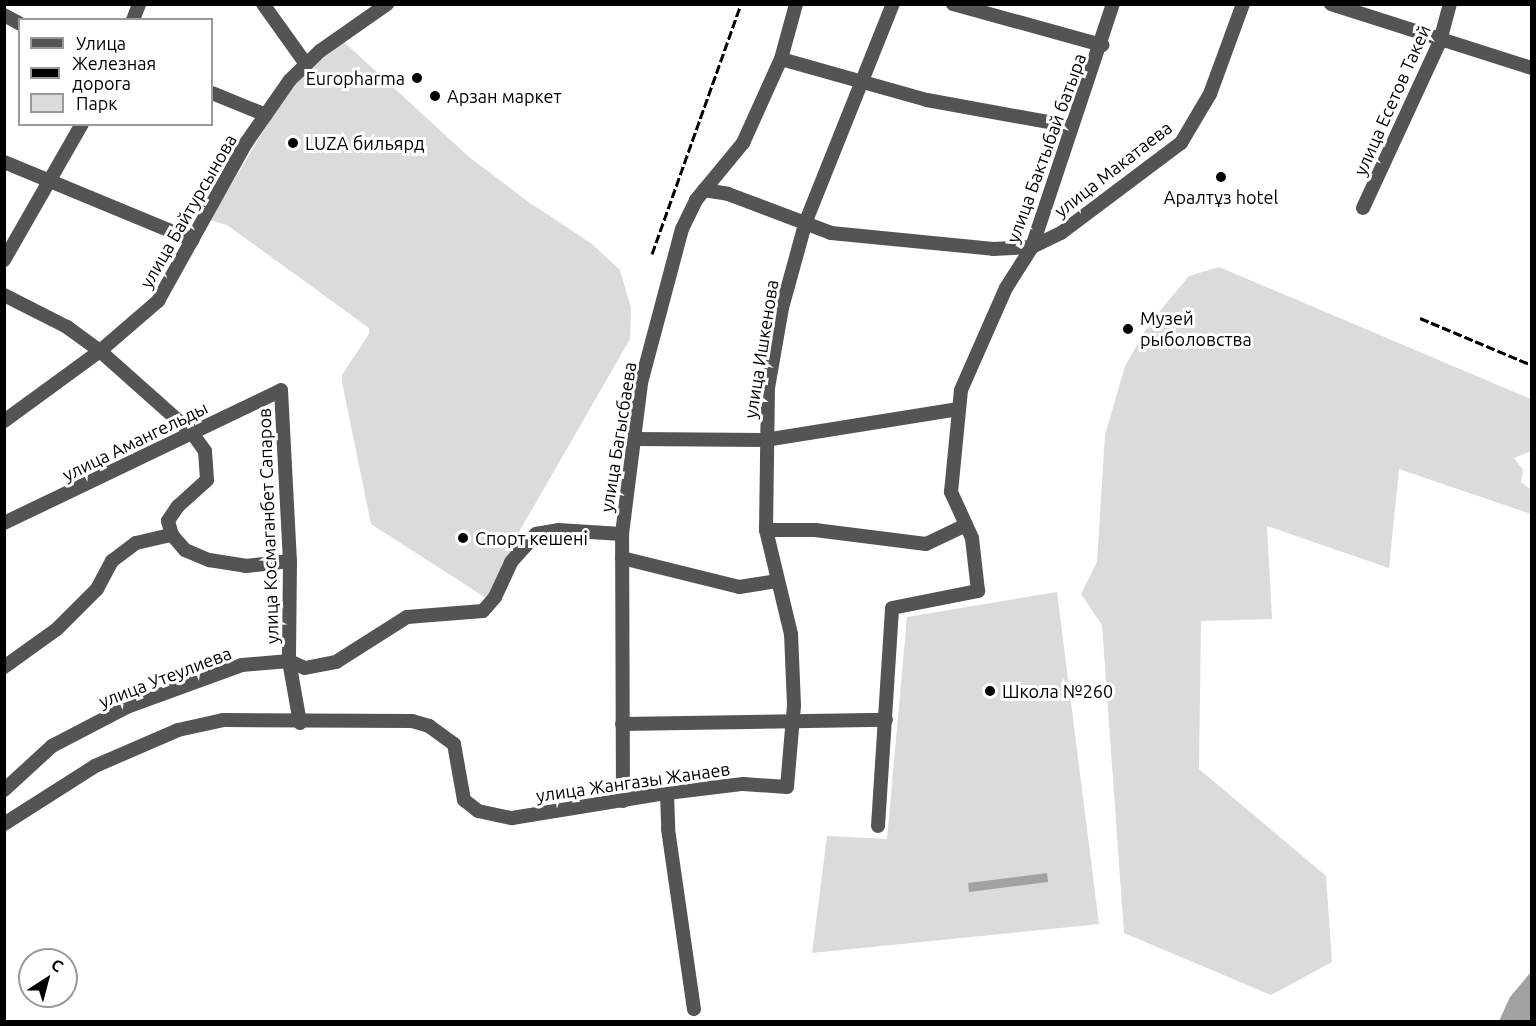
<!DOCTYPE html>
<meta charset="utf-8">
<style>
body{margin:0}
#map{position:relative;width:1536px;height:1026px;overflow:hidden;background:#fff;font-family:Ubuntu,sans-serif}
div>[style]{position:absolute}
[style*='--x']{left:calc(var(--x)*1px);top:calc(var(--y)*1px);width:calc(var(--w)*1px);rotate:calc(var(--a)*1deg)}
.green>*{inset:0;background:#dbdbdb}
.water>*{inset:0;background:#a2a2a2}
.minor>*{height:14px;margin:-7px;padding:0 7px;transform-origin:7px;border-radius:7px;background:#545454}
.rail>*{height:3px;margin-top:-1.5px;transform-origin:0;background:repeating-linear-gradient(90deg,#000 0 9px,transparent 0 12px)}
.dots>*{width:16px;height:16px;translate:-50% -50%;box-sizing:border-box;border:3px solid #fff;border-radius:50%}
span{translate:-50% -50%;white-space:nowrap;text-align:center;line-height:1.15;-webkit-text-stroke:6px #fff;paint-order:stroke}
.poi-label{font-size:18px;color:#000}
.right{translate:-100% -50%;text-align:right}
.left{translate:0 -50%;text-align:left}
.street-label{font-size:18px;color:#000}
.frame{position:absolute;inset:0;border:6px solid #000;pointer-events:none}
.legend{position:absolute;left:18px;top:18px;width:195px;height:108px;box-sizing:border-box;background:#fff;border:2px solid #999;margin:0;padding:8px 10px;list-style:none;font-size:18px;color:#000}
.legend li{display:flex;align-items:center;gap:12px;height:30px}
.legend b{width:30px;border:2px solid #999}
.north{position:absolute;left:18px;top:948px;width:60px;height:60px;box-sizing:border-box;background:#fff;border:2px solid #999;border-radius:50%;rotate:36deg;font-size:16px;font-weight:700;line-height:24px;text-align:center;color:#000}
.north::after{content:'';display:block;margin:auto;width:21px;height:27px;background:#000;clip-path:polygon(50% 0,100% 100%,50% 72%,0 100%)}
</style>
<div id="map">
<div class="green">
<i style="clip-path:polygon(343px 41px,468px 156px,527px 201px,592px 244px,620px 270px,631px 308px,630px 339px,515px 539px,517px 554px,491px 597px,486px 598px,371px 524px,342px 382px,342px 375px,369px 334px,369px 328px,227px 225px,210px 220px,281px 102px,307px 72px)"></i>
<i style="clip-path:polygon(1219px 267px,1531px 399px,1531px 451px,1514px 458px,1523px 470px,1521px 482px,1531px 490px,1531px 514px,1399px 469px,1389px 568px,1267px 526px,1272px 619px,1201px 621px,1199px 769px,1326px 876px,1332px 962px,1271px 995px,1124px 933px,1102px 625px,1081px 594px,1097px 562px,1105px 435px,1125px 366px,1149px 324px,1189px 276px)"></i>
<i style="clip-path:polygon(1057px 592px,1099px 924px,812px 953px,827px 836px,887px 839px,907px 617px)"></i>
</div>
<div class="water">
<i style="clip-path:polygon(1047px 873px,1048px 882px,969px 892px,968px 883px)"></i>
<i style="clip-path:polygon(1531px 972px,1531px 1021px,1499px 1021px,1510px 997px)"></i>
</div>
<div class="minor">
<i style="--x:263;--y:4;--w:74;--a:54.4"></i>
<i style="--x:953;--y:4;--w:155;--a:15.4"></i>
<i style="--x:1331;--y:4;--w:211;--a:17.7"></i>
<i style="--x:4;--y:15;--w:18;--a:29"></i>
<i style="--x:133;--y:20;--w:17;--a:-69"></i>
<i style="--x:781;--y:59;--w:152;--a:15.7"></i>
<i style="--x:927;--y:100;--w:145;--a:10.3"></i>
<i style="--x:212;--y:93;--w:58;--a:22.2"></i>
<i style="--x:4;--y:162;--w:204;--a:22.5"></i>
<i style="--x:704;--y:190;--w:24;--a:9"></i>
<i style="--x:728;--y:194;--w:110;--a:20.7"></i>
<i style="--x:831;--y:233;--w:163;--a:5.6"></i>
<i style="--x:993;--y:249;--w:39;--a:-3"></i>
<i style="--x:1032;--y:247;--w:32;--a:-26"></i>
<i style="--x:1061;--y:233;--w:150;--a:-36.9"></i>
<i style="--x:1181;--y:143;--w:57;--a:-59.4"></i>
<i style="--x:1210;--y:94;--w:96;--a:-69.9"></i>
<i style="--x:1363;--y:208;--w:184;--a:-65.2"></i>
<i style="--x:1440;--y:41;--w:38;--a:-75"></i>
<i style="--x:4;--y:260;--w:157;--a:-60.2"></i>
<i style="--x:4;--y:295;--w:71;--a:26.9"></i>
<i style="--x:67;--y:327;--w:41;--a:36"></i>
<i style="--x:100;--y:351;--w:123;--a:41.7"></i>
<i style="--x:192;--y:433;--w:22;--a:54"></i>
<i style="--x:205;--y:451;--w:29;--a:86"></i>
<i style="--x:207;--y:480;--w:39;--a:138"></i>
<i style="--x:178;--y:506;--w:18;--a:124"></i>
<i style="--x:168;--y:521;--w:15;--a:74"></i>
<i style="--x:172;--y:535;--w:20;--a:49"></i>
<i style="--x:185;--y:550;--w:26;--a:23"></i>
<i style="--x:209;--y:560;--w:37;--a:9"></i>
<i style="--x:246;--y:566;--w:44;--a:-6.5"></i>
<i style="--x:4;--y:421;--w:119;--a:-36.1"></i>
<i style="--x:100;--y:351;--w:77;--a:-40.8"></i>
<i style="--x:158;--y:301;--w:181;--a:-60.9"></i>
<i style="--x:246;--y:143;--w:77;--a:-55.1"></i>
<i style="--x:290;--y:80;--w:42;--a:-44"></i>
<i style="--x:320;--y:51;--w:82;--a:-35"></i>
<i style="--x:634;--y:439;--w:131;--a:0.4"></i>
<i style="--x:765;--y:440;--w:196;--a:-9.1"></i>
<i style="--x:4;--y:523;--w:307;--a:-25.6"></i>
<i style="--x:281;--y:390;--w:171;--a:87"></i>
<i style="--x:290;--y:561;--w:100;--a:90.6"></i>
<i style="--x:289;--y:661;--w:63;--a:79.9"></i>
<i style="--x:766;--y:530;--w:49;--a:0"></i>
<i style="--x:815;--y:530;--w:112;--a:7.2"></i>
<i style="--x:926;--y:544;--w:44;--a:-25.4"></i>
<i style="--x:622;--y:558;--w:121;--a:13.9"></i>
<i style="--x:739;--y:587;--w:39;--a:-9"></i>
<i style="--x:4;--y:667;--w:65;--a:-35.6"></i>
<i style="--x:57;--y:629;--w:57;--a:-45"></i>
<i style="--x:97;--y:589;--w:32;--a:-62"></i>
<i style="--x:112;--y:561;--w:30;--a:-37"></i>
<i style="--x:136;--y:543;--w:37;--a:-13"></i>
<i style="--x:622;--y:724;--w:264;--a:-0.9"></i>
<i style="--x:4;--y:790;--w:65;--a:-42.5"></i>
<i style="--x:52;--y:746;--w:85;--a:-27.5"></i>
<i style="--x:127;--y:707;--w:122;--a:-20.1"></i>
<i style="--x:242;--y:665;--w:47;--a:-4.9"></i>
<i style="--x:289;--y:661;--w:17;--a:24"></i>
<i style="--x:305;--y:668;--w:32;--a:-11"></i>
<i style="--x:336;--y:662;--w:84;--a:-32.4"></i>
<i style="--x:407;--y:617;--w:76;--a:-4.5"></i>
<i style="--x:483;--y:611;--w:18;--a:-49"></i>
<i style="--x:495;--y:597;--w:38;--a:-65"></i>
<i style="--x:511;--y:562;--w:38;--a:-48"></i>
<i style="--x:536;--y:534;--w:22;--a:-10"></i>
<i style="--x:558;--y:530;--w:64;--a:3.6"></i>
<i style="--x:667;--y:793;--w:36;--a:88"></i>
<i style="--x:668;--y:829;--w:182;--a:81.8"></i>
<i style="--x:623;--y:801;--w:267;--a:-90.2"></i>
<i style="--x:622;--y:534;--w:152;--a:-82.8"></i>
<i style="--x:641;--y:383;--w:159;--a:-75.1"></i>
<i style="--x:682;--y:229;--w:32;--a:-64"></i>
<i style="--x:696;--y:200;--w:74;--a:-50.5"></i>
<i style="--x:743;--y:143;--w:92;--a:-65.7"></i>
<i style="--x:781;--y:59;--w:57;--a:-74.7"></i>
<i style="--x:4;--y:824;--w:108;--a:-32.5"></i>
<i style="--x:95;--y:766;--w:90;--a:-23.4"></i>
<i style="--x:178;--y:730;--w:46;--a:-12.5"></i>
<i style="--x:223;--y:720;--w:189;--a:0.3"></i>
<i style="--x:412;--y:721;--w:18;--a:16"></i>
<i style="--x:429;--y:726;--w:31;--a:36"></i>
<i style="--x:454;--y:744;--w:57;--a:79.9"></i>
<i style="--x:464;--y:800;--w:18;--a:38"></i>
<i style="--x:478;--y:811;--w:35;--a:12"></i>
<i style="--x:512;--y:818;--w:157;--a:-9.2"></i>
<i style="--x:667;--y:793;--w:77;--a:-6.8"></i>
<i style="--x:743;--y:784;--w:44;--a:3.9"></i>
<i style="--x:787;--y:787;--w:82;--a:-85.1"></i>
<i style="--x:794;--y:705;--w:71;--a:-92.4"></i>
<i style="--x:791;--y:634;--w:107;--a:-103.5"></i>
<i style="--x:766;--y:530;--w:142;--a:-89.2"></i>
<i style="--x:768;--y:388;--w:81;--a:-80.1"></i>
<i style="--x:782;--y:308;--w:90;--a:-74.6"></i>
<i style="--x:806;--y:221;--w:234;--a:-68.2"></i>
<i style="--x:878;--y:826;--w:218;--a:-86.3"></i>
<i style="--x:892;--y:608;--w:88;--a:-11.2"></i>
<i style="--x:978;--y:591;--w:53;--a:-96.5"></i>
<i style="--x:972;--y:538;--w:51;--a:-114.5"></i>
<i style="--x:951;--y:492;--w:102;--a:-84.4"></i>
<i style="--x:961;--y:390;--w:111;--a:-66.2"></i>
<i style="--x:1006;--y:288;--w:49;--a:-57.6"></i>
<i style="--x:1032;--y:247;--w:256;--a:-71.6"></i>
</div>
<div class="rail">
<i style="--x:652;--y:254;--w:265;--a:-70.4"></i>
<i style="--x:1420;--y:318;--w:121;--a:22.8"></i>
</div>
<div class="dots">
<i style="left:417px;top:78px;background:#000"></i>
<i style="left:435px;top:96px;background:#000"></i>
<i style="left:293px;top:143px;background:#000"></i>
<i style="left:1221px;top:177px;background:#000"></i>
<i style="left:1128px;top:329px;background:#000"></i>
<i style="left:463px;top:538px;background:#000"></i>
<i style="left:990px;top:691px;background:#000"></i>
</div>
<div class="poi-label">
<span class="right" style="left:405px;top:78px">Europharma</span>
<span class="left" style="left:447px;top:96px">Арзан маркет</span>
<span class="left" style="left:305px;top:143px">LUZA бильярд</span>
<span style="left:1221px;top:197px">Аралтұз hotel</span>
<span class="left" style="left:1140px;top:329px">Музей<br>рыболовства</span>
<span class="left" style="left:475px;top:538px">Спорт кешені</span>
<span class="left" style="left:1002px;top:691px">Школа №260</span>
</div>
<div class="street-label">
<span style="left:1392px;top:100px;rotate:-66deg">улица Есетов Такей</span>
<span style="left:1046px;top:148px;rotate:-70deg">улица Бактыбай батыра</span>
<span style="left:1113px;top:169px;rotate:-38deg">улица Макатаева</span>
<span style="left:188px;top:211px;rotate:-60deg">улица Байтурсынова</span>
<span style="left:761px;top:349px;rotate:-81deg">улица Ишкенова</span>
<span style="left:618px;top:437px;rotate:-81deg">улица Багысбаева</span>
<span style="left:135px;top:441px;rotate:-26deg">улица Амангельды</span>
<span style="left:268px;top:526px;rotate:-92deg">улица Космаганбет Сапаров</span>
<span style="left:165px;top:677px;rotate:-21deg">улица Утеулиева</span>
<span style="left:633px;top:782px;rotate:-8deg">улица Жангазы Жанаев</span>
</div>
<div class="frame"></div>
<ul class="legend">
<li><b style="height:8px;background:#545454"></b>Улица</li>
<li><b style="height:8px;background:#000"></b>Железная дорога</li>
<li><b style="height:16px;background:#dbdbdb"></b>Парк</li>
</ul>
<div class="north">С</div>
</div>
